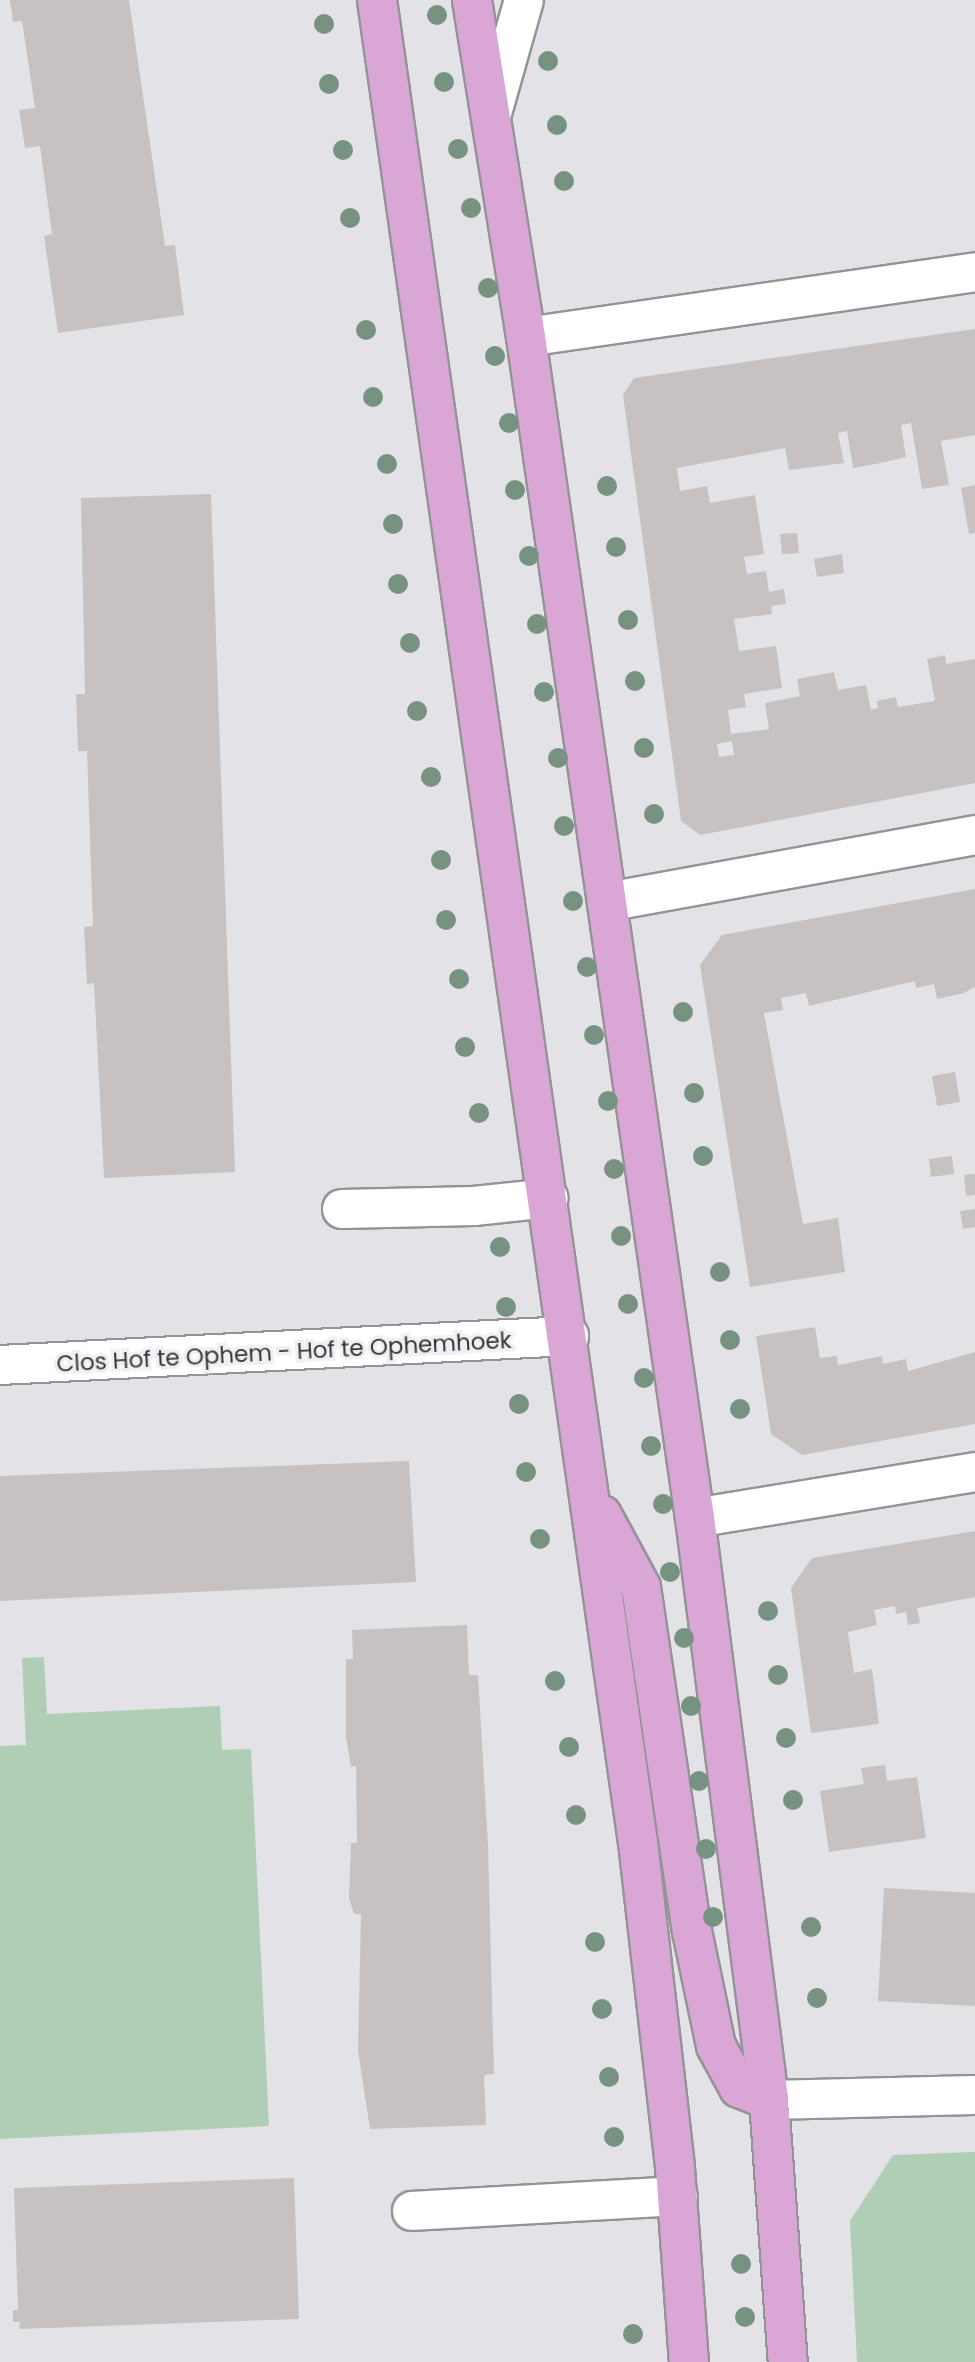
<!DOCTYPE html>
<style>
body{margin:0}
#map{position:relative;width:975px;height:2362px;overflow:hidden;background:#e3e3e7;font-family:Poppins,sans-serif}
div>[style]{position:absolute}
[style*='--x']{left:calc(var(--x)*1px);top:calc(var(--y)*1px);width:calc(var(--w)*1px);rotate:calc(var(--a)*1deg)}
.green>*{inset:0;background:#b0cdb6}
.building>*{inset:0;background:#c7c2c1}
.roads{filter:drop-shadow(2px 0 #949397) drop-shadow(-2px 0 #949397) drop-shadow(0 2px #949397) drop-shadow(0 -2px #949397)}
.minor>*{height:38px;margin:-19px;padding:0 19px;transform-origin:19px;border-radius:19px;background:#fff}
.major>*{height:38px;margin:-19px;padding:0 19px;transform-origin:19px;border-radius:19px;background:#daa6d6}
.trees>*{width:20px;height:20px;margin:-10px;border-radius:50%;background:#789281}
span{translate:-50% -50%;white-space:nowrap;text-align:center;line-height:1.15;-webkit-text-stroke:7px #f0f0f4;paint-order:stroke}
.street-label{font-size:23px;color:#373738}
</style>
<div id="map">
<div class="green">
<i style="clip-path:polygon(44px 1657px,47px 1714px,220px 1706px,222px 1750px,251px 1749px,269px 2126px,0 2139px,0 1746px,26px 1745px,22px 1658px)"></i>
<i style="clip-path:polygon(975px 2152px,975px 2362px,857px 2362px,850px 2221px,893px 2155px)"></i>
</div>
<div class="building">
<i style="clip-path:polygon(10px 0,129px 0,165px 246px,175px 245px,184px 315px,58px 333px,44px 236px,52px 234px,40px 146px,25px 148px,19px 110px,35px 108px,22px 21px,13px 22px)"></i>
<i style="clip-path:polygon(evenodd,975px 329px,975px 435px,941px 441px,949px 485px,922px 489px,911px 423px,901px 425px,906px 457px,881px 463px,853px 468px,847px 431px,838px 433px,844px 463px,789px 470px,785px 448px,677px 468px,680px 491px,707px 486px,710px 503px,755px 495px,764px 554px,744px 557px,747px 574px,766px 571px,769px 592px,784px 589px,786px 604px,771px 606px,772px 614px,734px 619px,739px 651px,776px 646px,782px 688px,744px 694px,746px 707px,728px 710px,731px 734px,769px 729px,765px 703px,800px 696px,797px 679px,834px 672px,838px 690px,866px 685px,871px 710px,878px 708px,877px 701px,896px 697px,898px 707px,935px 701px,927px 659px,945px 655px,946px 664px,975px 659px,975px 783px,700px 835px,681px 821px,623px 395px,634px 378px,975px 329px,732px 741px,734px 755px,719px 757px,717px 744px,732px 741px)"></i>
<i style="clip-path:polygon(975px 485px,975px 533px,969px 534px,961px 488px)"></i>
<i style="clip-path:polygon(211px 494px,235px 1172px,104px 1178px,94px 983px,87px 984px,84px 927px,93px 926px,87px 751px,78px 751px,76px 694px,85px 694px,81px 498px)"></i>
<i style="clip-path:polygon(797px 533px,799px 553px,782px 554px,780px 534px)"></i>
<i style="clip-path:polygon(842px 554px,844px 573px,817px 577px,814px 559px)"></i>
<i style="clip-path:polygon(975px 889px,975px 987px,964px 993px,937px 999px,934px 984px,916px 988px,915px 981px,809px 1006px,806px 993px,781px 998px,783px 1010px,764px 1013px,803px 1224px,838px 1218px,845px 1272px,750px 1287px,700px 965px,722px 935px)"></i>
<i style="clip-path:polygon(955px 1072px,960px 1102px,937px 1106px,932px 1076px)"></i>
<i style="clip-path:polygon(952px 1156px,954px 1174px,931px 1177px,929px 1159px)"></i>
<i style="clip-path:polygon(975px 1174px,975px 1195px,966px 1196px,964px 1175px)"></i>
<i style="clip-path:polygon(975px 1209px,975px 1227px,963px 1229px,960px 1211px)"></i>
<i style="clip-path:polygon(815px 1327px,820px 1358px,837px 1356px,838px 1365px,882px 1356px,883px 1364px,906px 1359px,908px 1371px,975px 1352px,975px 1424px,802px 1455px,771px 1434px,756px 1336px)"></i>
<i style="clip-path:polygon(409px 1461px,416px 1582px,0 1601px,0 1476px)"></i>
<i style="clip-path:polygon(975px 1531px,975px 1597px,917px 1608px,920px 1623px,908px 1625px,906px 1612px,896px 1614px,895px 1606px,874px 1610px,877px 1625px,848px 1632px,854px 1673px,872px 1669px,879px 1724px,811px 1733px,791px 1588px,812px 1558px)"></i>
<i style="clip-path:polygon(467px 1625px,469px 1675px,478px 1675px,488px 1845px,494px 2074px,484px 2075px,486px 2125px,370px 2129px,358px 2051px,361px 1914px,354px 1914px,349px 1898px,351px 1843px,357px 1843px,356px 1766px,351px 1767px,346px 1737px,346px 1659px,353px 1659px,352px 1630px)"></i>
<i style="clip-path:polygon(885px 1765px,887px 1781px,917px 1777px,926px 1838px,829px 1852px,820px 1791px,864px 1784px,861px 1768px)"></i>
<i style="clip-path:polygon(884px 1888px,975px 1893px,975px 2006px,878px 2001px)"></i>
<i style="clip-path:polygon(294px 2178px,299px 2319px,19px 2329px,20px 2322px,13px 2322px,13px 2310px,18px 2310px,14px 2188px)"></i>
</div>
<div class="roads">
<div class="minor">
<i style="--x:492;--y:113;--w:117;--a:-74.2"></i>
<i style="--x:526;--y:337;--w:454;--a:-8.2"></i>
<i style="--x:607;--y:902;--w:374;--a:-10.3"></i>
<i style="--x:342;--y:1209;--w:132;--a:-1.3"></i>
<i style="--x:474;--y:1206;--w:75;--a:-6.1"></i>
<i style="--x:0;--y:1365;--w:570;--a:-2.92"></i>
<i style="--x:695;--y:1518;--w:284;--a:-9.3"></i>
<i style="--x:769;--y:2100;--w:206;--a:-1.4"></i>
<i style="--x:412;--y:2211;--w:266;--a:-3.2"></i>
</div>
<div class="major">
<i style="--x:377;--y:0;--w:1860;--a:81.94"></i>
<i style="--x:638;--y:1842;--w:328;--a:83.5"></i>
<i style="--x:675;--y:2168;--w:195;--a:85.9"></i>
<i style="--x:472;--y:0;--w:341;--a:80.9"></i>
<i style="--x:526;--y:337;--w:1193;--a:81.86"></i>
<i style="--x:695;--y:1518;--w:587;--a:82.75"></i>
<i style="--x:769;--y:2100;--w:263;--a:85.9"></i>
<i style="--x:602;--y:1515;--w:82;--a:61.6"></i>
<i style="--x:641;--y:1587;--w:348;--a:81.6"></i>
<i style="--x:692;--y:1931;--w:117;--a:78.2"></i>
<i style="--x:716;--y:2046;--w:48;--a:61.3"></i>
<i style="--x:739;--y:2088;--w:32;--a:22"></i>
</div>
</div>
<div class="trees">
<i style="left:437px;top:15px"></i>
<i style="left:324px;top:24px"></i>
<i style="left:548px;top:61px"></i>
<i style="left:444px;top:82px"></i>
<i style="left:329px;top:84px"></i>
<i style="left:557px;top:125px"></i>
<i style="left:458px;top:149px"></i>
<i style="left:343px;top:150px"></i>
<i style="left:564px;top:181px"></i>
<i style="left:471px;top:208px"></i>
<i style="left:350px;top:218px"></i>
<i style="left:488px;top:288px"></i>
<i style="left:366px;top:330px"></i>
<i style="left:495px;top:356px"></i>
<i style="left:373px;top:397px"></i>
<i style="left:509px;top:423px"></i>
<i style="left:387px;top:464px"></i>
<i style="left:607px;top:486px"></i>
<i style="left:515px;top:490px"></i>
<i style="left:393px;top:524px"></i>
<i style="left:616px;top:547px"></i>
<i style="left:529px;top:556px"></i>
<i style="left:398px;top:584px"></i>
<i style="left:628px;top:620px"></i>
<i style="left:537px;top:624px"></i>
<i style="left:410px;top:643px"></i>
<i style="left:635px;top:681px"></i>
<i style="left:544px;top:692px"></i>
<i style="left:417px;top:711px"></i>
<i style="left:644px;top:748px"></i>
<i style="left:558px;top:758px"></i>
<i style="left:431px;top:777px"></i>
<i style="left:654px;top:814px"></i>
<i style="left:564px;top:826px"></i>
<i style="left:441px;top:860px"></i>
<i style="left:573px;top:901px"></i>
<i style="left:446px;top:920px"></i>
<i style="left:587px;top:967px"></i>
<i style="left:459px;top:979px"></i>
<i style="left:683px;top:1012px"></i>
<i style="left:594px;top:1035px"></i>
<i style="left:465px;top:1047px"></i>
<i style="left:694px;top:1093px"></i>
<i style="left:608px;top:1101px"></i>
<i style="left:479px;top:1113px"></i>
<i style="left:703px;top:1156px"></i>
<i style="left:614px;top:1169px"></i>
<i style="left:621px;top:1236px"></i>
<i style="left:500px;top:1247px"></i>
<i style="left:720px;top:1272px"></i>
<i style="left:628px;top:1304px"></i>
<i style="left:506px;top:1307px"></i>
<i style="left:730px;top:1340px"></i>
<i style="left:644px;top:1378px"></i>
<i style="left:519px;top:1404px"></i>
<i style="left:740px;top:1409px"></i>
<i style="left:651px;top:1446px"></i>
<i style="left:526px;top:1472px"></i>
<i style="left:663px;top:1504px"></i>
<i style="left:540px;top:1539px"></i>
<i style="left:670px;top:1572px"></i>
<i style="left:768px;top:1611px"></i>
<i style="left:684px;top:1638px"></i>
<i style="left:778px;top:1675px"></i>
<i style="left:555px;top:1681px"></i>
<i style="left:691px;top:1706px"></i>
<i style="left:786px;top:1738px"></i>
<i style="left:569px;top:1747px"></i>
<i style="left:699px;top:1781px"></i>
<i style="left:793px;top:1800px"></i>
<i style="left:576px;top:1815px"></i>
<i style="left:706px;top:1849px"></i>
<i style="left:713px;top:1917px"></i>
<i style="left:811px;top:1927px"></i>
<i style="left:595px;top:1942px"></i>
<i style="left:817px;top:1998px"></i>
<i style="left:602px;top:2009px"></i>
<i style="left:609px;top:2077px"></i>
<i style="left:614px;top:2137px"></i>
<i style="left:741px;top:2264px"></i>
<i style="left:745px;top:2317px"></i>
<i style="left:633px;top:2334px"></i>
</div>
<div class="street-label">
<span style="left:284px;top:1352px;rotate:-3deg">Clos Hof te Ophem - Hof te Ophemhoek</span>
</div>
</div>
